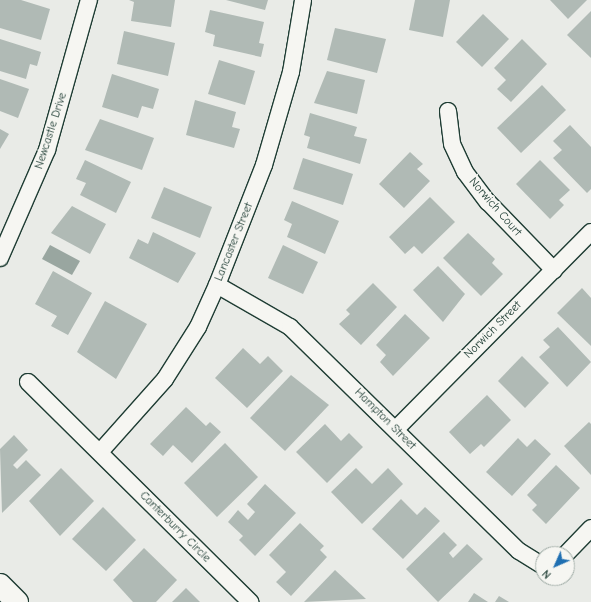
<!DOCTYPE html>
<style>
body{margin:0}
#map{position:relative;width:591px;height:602px;overflow:hidden;background:#e9ebe7;font-family:"Comic Neue",sans-serif}
div>[style]{position:absolute}
[style*='--x']{left:calc(var(--x)*1px);top:calc(var(--y)*1px);width:calc(var(--w)*1px);rotate:calc(var(--a)*1deg)}
.water>*{inset:0;background:#99a6a0}
.building>*{inset:0;background:#b0bab5}
.roads{filter:drop-shadow(1px 0 #1f3d34) drop-shadow(-1px 0 #1f3d34) drop-shadow(0 1px #1f3d34) drop-shadow(0 -1px #1f3d34)}
.street>*{height:16px;margin:-8px;padding:0 8px;transform-origin:8px;border-radius:8px;background:#f6f6f2}
.secondary>*{height:22px;margin:-11px;padding:0 11px;transform-origin:11px;border-radius:11px;background:#f6f6f2}
span{translate:-50% -50%;white-space:nowrap;text-align:center;line-height:1.15;-webkit-text-stroke:4px #f6f6f2;paint-order:stroke}
.street-label{font-size:12px;color:#1f3d34}
.north{position:absolute;left:535px;top:546px;width:40px;height:40px;box-sizing:border-box;background:#f6f6f2;border:1px solid #a0aca6;border-radius:50%;rotate:225deg;font-size:11px;font-weight:700;line-height:16px;text-align:center;color:#1f3d34}
.north::after{content:'';display:block;margin:auto;width:14px;height:18px;background:#1f6fb2;clip-path:polygon(50% 0,100% 100%,50% 72%,0 100%)}
</style>
<div id="map">
<div class="water">
<i style="clip-path:polygon(50px 245px,80px 261px,72px 275px,42px 259px)"></i>
</div>
<div class="building">
<i style="clip-path:polygon(0 0,21px 0,50px 9px,41px 40px,0 28px)"></i>
<i style="clip-path:polygon(175px 0,171px 27px,131px 21px,134px 2px,129px 0)"></i>
<i style="clip-path:polygon(226px 0,268px 0,265px 10px)"></i>
<i style="clip-path:polygon(415px 0,450px 0,443px 37px,409px 30px)"></i>
<i style="clip-path:polygon(550px 0,587px 0,568px 19px)"></i>
<i style="clip-path:polygon(210px 10px,264px 22px,259px 43px,264px 44px,261px 57px,213px 46px,215px 35px,205px 32px)"></i>
<i style="clip-path:polygon(591px 11px,591px 58px,567px 35px)"></i>
<i style="clip-path:polygon(483px 14px,509px 39px,482px 67px,456px 42px)"></i>
<i style="clip-path:polygon(335px 28px,386px 39px,377px 73px,327px 60px)"></i>
<i style="clip-path:polygon(124px 31px,175px 43px,168px 76px,117px 64px)"></i>
<i style="clip-path:polygon(0 39px,41px 52px,37px 66px,30px 64px,26px 79px,0 71px)"></i>
<i style="clip-path:polygon(522px 39px,547px 64px,511px 102px,497px 89px,506px 80px,494px 68px)"></i>
<i style="clip-path:polygon(219px 60px,255px 71px,245px 105px,208px 94px)"></i>
<i style="clip-path:polygon(327px 71px,365px 80px,357px 114px,314px 103px)"></i>
<i style="clip-path:polygon(112px 74px,159px 89px,153px 109px,142px 106px,138px 118px,102px 107px)"></i>
<i style="clip-path:polygon(0 79px,29px 89px,18px 118px,0 111px)"></i>
<i style="clip-path:polygon(542px 85px,566px 110px,521px 153px,497px 128px)"></i>
<i style="clip-path:polygon(195px 100px,236px 112px,232px 127px,240px 129px,234px 148px,186px 135px)"></i>
<i style="clip-path:polygon(310px 113px,357px 127px,354px 136px,367px 139px,360px 164px,307px 148px,310px 137px,304px 135px)"></i>
<i style="clip-path:polygon(100px 119px,154px 138px,142px 170px,85px 150px)"></i>
<i style="clip-path:polygon(570px 125px,591px 147px,591px 189px,587px 193px,553px 158px,562px 150px,553px 141px)"></i>
<i style="clip-path:polygon(0 129px,9px 134px,0 149px)"></i>
<i style="clip-path:polygon(410px 152px,423px 164px,417px 169px,430px 181px,404px 208px,379px 184px)"></i>
<i style="clip-path:polygon(303px 158px,353px 174px,343px 205px,293px 189px)"></i>
<i style="clip-path:polygon(85px 160px,131px 182px,116px 213px,80px 195px,86px 183px,76px 179px)"></i>
<i style="clip-path:polygon(540px 160px,570px 190px,559px 200px,564px 205px,550px 219px,516px 184px)"></i>
<i style="clip-path:polygon(164px 187px,212px 207px,200px 238px,151px 218px)"></i>
<i style="clip-path:polygon(430px 197px,455px 222px,422px 254px,414px 246px,405px 254px,389px 237px)"></i>
<i style="clip-path:polygon(292px 201px,339px 221px,325px 254px,287px 237px,292px 224px,284px 220px)"></i>
<i style="clip-path:polygon(72px 206px,106px 224px,90px 254px,51px 233px)"></i>
<i style="clip-path:polygon(153px 232px,196px 253px,178px 283px,129px 258px,138px 239px,148px 244px)"></i>
<i style="clip-path:polygon(468px 233px,495px 259px,492px 263px,503px 274px,481px 296px,443px 258px)"></i>
<i style="clip-path:polygon(283px 245px,318px 262px,303px 294px,268px 278px)"></i>
<i style="clip-path:polygon(438px 266px,465px 294px,443px 322px,413px 290px)"></i>
<i style="clip-path:polygon(53px 271px,92px 293px,68px 335px,51px 326px,57px 316px,35px 304px)"></i>
<i style="clip-path:polygon(373px 283px,397px 307px,361px 345px,339px 324px,350px 314px,346px 310px)"></i>
<i style="clip-path:polygon(582px 288px,591px 298px,591px 346px,557px 313px)"></i>
<i style="clip-path:polygon(105px 301px,147px 324px,116px 379px,77px 352px)"></i>
<i style="clip-path:polygon(405px 314px,430px 338px,393px 376px,380px 362px,386px 355px,376px 345px)"></i>
<i style="clip-path:polygon(558px 327px,591px 362px,567px 387px,539px 357px,550px 347px,543px 340px)"></i>
<i style="clip-path:polygon(243px 348px,260px 364px,268px 356px,283px 371px,247px 408px,215px 378px)"></i>
<i style="clip-path:polygon(522px 356px,549px 383px,525px 408px,498px 381px)"></i>
<i style="clip-path:polygon(291px 375px,329px 405px,285px 451px,250px 418px)"></i>
<i style="clip-path:polygon(487px 395px,511px 420px,484px 447px,481px 444px,470px 454px,449px 432px)"></i>
<i style="clip-path:polygon(186px 407px,206px 426px,210px 422px,221px 432px,192px 463px,173px 445px,163px 456px,150px 444px)"></i>
<i style="clip-path:polygon(589px 422px,591px 424px,591px 475px,564px 446px)"></i>
<i style="clip-path:polygon(325px 424px,341px 441px,349px 433px,363px 447px,327px 483px,296px 452px)"></i>
<i style="clip-path:polygon(14px 435px,28px 450px,13px 465px,17px 469px,26px 460px,41px 475px,2px 513px,0 449px)"></i>
<i style="clip-path:polygon(518px 438px,527px 447px,535px 439px,551px 454px,512px 496px,486px 472px)"></i>
<i style="clip-path:polygon(225px 443px,258px 477px,217px 517px,184px 483px)"></i>
<i style="clip-path:polygon(556px 465px,580px 488px,546px 524px,532px 510px,537px 505px,527px 495px)"></i>
<i style="clip-path:polygon(61px 468px,94px 501px,60px 536px,29px 501px)"></i>
<i style="clip-path:polygon(356px 468px,372px 484px,388px 468px,403px 484px,362px 524px,331px 492px)"></i>
<i style="clip-path:polygon(265px 484px,296px 513px,255px 556px,239px 540px,243px 536px,228px 522px,238px 510px,248px 520px,255px 512px,247px 504px)"></i>
<i style="clip-path:polygon(401px 499px,417px 515px,425px 507px,440px 521px,403px 559px,372px 529px)"></i>
<i style="clip-path:polygon(103px 507px,136px 540px,106px 571px,72px 539px)"></i>
<i style="clip-path:polygon(300px 523px,324px 546px,320px 550px,327px 557px,291px 596px,276px 582px,286px 572px,269px 555px)"></i>
<i style="clip-path:polygon(444px 532px,457px 545px,449px 553px,453px 558px,467px 544px,483px 559px,438px 602px,406px 569px)"></i>
<i style="clip-path:polygon(144px 548px,177px 580px,156px 602px,133px 602px,113px 580px)"></i>
<i style="clip-path:polygon(335px 570px,366px 599px,304px 602px)"></i>
<i style="clip-path:polygon(186px 588px,200px 602px,172px 602px)"></i>
<i style="clip-path:polygon(474px 593px,488px 602px,468px 602px)"></i>
<i style="clip-path:polygon(499px 596px,509px 602px,495px 602px)"></i>
</div>
<div class="roads">
<div class="street">
<i style="--x:448;--y:111;--w:33;--a:83"></i>
<i style="--x:452;--y:144;--w:31;--a:65"></i>
<i style="--x:465;--y:172;--w:38;--a:53"></i>
<i style="--x:488;--y:202;--w:95;--a:45.9"></i>
<i style="--x:0;--y:258;--w:118;--a:-66.5"></i>
<i style="--x:47;--y:150;--w:156;--a:-74.4"></i>
<i style="--x:217;--y:285;--w:84;--a:29.9"></i>
<i style="--x:290;--y:327;--w:320;--a:44.4"></i>
<i style="--x:519;--y:551;--w:28;--a:32"></i>
<i style="--x:28;--y:382;--w:313;--a:44.7"></i>
<i style="--x:396;--y:429;--w:277;--a:-45.3"></i>
<i style="--x:100;--y:452;--w:98;--a:-48.3"></i>
<i style="--x:165;--y:379;--w:62;--a:-57.6"></i>
<i style="--x:198;--y:327;--w:46;--a:-65.7"></i>
<i style="--x:217;--y:285;--w:129;--a:-68.6"></i>
<i style="--x:264;--y:165;--w:97;--a:-73.8"></i>
<i style="--x:291;--y:72;--w:73;--a:-80.5"></i>
<i style="--x:566;--y:554;--w:36;--a:-46"></i>
</div>
<div class="secondary">
<i style="--x:0;--y:585;--w:24;--a:45"></i>
</div>
</div>
<div class="street-label">
<span style="left:51px;top:131px;rotate:-72deg">Newcastle Drive</span>
<span style="left:495px;top:207px;rotate:49deg">Norwich Court</span>
<span style="left:234px;top:242px;rotate:-68deg">Lancaster Street</span>
<span style="left:493px;top:330px;rotate:-45deg">Norwich Street</span>
<span style="left:385px;top:419px;rotate:45deg">Hampton Street</span>
<span style="left:175px;top:527px;rotate:45deg">Canterburry Circle</span>
</div>
<div class="north">N</div>
</div>
